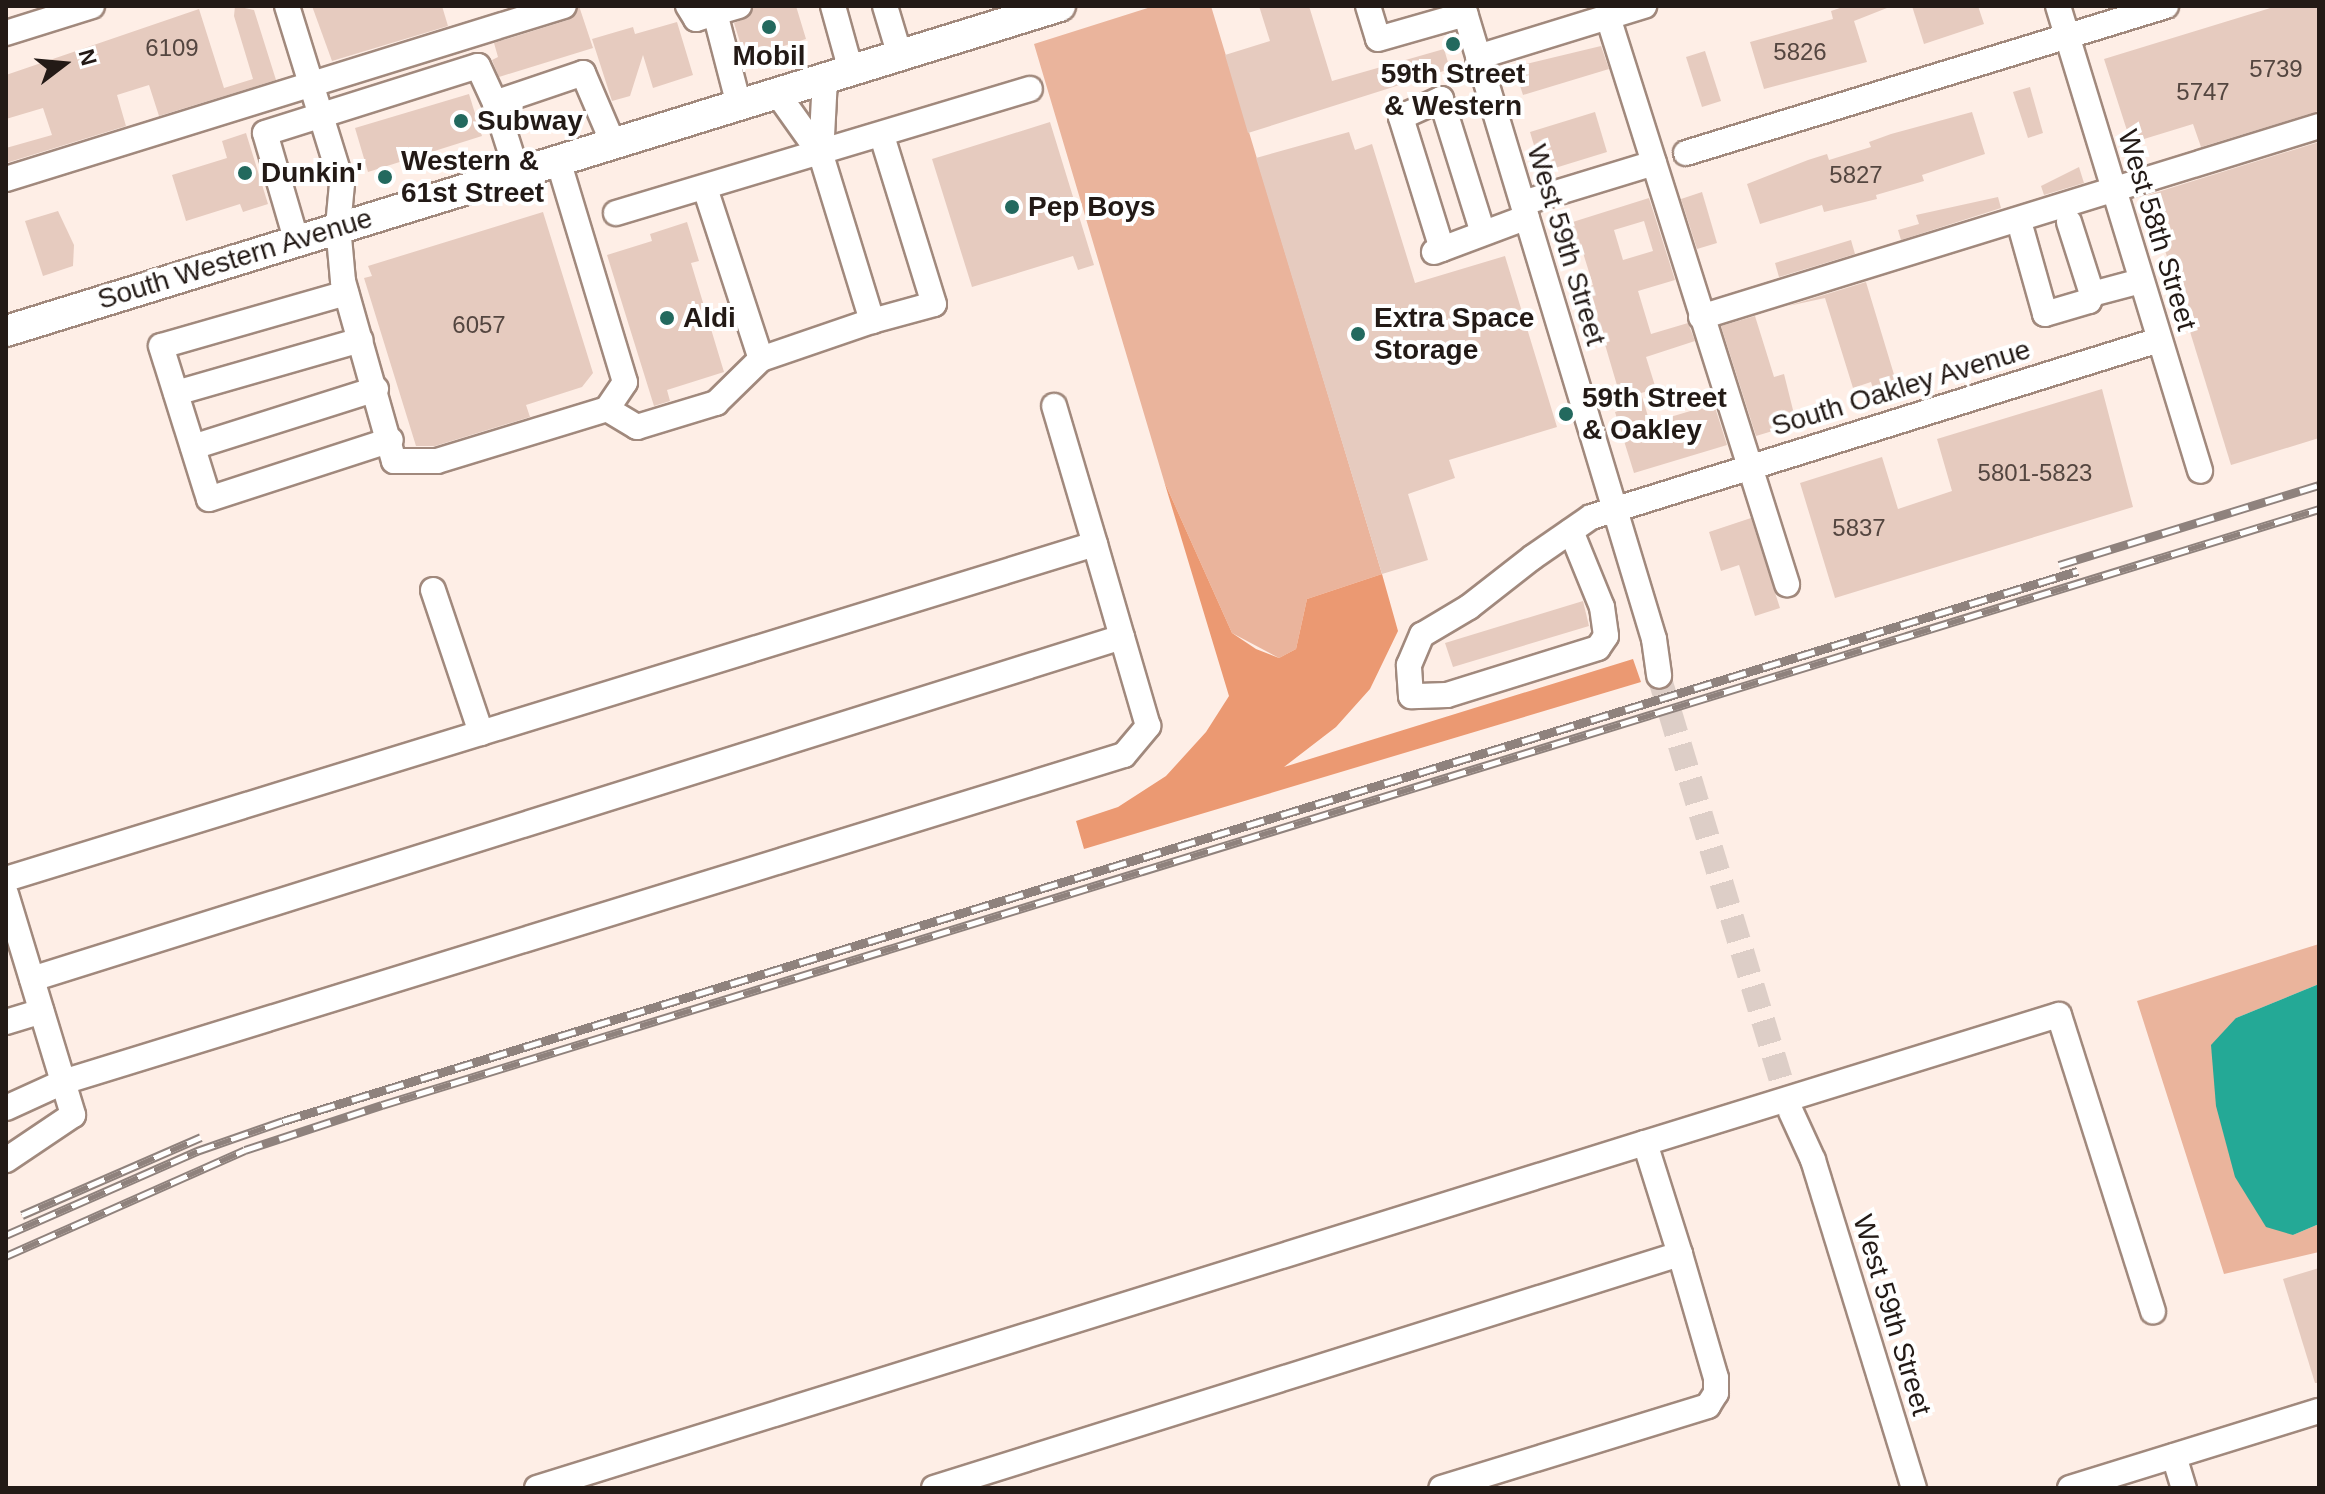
<!DOCTYPE html>
<style>
body{margin:0}
#map{position:relative;width:2325px;height:1494px;overflow:hidden;background:#feeee6;font-family:Helvetica,sans-serif}
div>[style]{position:absolute}
[style*='--x']{left:calc(var(--x)*1px);top:calc(var(--y)*1px);width:calc(var(--w)*1px);rotate:calc(var(--a)*1deg)}
.green>*{inset:0;background:#eab49c}
.forest>*{inset:0;background:#eb9972}
.water>*{inset:0;background:#24a996}
.building>*{inset:0;background:#e6cbbf}
.minor-tunnel>*{height:24px;margin-top:-12px;transform-origin:0;background:repeating-linear-gradient(90deg,#ddcec7 0 24px,transparent 0 36px)}
.roads{filter:drop-shadow(2px 0 #a1897d) drop-shadow(-2px 0 #a1897d) drop-shadow(0 2px #a1897d) drop-shadow(0 -2px #a1897d)}
.minor>*{height:24px;margin:-12px;padding:0 12px;transform-origin:12px;border-radius:12px;background:#fff}
.major>*{height:30px;margin:-15px;padding:0 15px;transform-origin:15px;border-radius:15px;background:#fff}
.rail>*{height:9px;margin-top:-4.5px;transform-origin:0;background:repeating-linear-gradient(90deg,#fff 0 18px,#8f827d 0 36px);box-sizing:border-box;border-block:2px solid #8f827d}
.dots>*{width:22px;height:22px;translate:-50% -50%;box-sizing:border-box;border:4px solid #fff;border-radius:50%}
span{translate:-50% -50%;white-space:nowrap;text-align:center;line-height:1.15;-webkit-text-stroke:8px #fff;paint-order:stroke}
.number-label{font-size:24px;color:#544640}
.number-label span{-webkit-text-stroke-width:0}
.poi-label{font-size:28px;color:#231a16;font-weight:700}
.left{translate:0 -50%;text-align:left}
.street-label{font-size:28px;color:#231a16}
.frame{position:absolute;inset:0;border:8px solid #231a16;pointer-events:none}
.north{position:absolute;left:24px;top:24px;width:80px;height:80px;-webkit-text-stroke:6px #fff;paint-order:stroke;rotate:74deg;font-size:22px;font-weight:700;line-height:32px;text-align:center;color:#231a16}
.north::after{content:'';display:block;margin:auto;width:28px;height:36px;background:#231a16;clip-path:polygon(50% 0,100% 100%,50% 72%,0 100%)}
</style>
<div id="map">
<div class="green">
<i style="clip-path:polygon(1154px 6px,1211px 6px,1382px 574px,1307px 599px,1296px 649px,1279px 658px,1232px 633px,1164px 481px,1034px 44px)"></i>
<i style="clip-path:polygon(2319px 944px,2319px 984px,2236px 1018px,2293px 1235px,2319px 1224px,2319px 1252px,2224px 1274px,2137px 1001px)"></i>
</div>
<div class="forest">
<i style="clip-path:polygon(1164px 481px,1232px 633px,1256px 649px,1279px 658px,1296px 649px,1307px 599px,1382px 574px,1398px 631px,1370px 689px,1336px 727px,1284px 767px,1633px 659px,1641px 682px,1084px 849px,1076px 821px,1118px 807px,1166px 776px,1206px 732px,1229px 696px)"></i>
</div>
<div class="water">
<i style="clip-path:polygon(2319px 984px,2319px 1224px,2293px 1235px,2266px 1227px,2235px 1177px,2216px 1106px,2211px 1045px,2236px 1018px)"></i>
</div>
<div class="building">
<i style="clip-path:polygon(235px 6px,254px 10px,276px 80px,159px 116px,149px 85px,117px 95px,126px 126px,6px 163px,6px 148px,52px 135px,43px 108px,6px 119px,6px 75px,199px 9px,224px 88px,253px 79px,234px 16px)"></i>
<i style="clip-path:polygon(312px 6px,442px 6px,448px 26px,332px 61px)"></i>
<i style="clip-path:polygon(579px 6px,593px 48px,499px 77px,492px 60px,498px 57px,494px 43px,568px 20px)"></i>
<i style="clip-path:polygon(754px 6px,796px 6px,806px 39px,745px 58px,734px 23px,749px 17px)"></i>
<i style="clip-path:polygon(1259px 6px,1309px 6px,1332px 81px,1444px 49px,1450px 69px,1248px 133px,1225px 55px,1270px 41px)"></i>
<i style="clip-path:polygon(1846px 6px,1892px 6px,1854px 21px,1867px 62px,1764px 89px,1750px 42px,1833px 19px,1831px 11px)"></i>
<i style="clip-path:polygon(1912px 6px,1978px 6px,1984px 24px,1924px 44px)"></i>
<i style="clip-path:polygon(2277px 6px,2319px 6px,2319px 111px,2201px 147px,2193px 124px,2131px 143px,2104px 59px)"></i>
<i style="clip-path:polygon(677px 22px,693px 75px,653px 88px,643px 55px,630px 96px,612px 101px,592px 39px,633px 27px,635px 34px)"></i>
<i style="clip-path:polygon(1601px 46px,1609px 69px,1523px 95px,1514px 67px)"></i>
<i style="clip-path:polygon(1705px 51px,1721px 101px,1702px 107px,1686px 57px)"></i>
<i style="clip-path:polygon(2030px 87px,2043px 133px,2028px 138px,2013px 92px)"></i>
<i style="clip-path:polygon(469px 94px,482px 136px,368px 172px,355px 128px)"></i>
<i style="clip-path:polygon(1595px 112px,1607px 152px,1542px 172px,1530px 132px)"></i>
<i style="clip-path:polygon(1972px 112px,1985px 154px,1922px 175px,1924px 181px,1876px 195px,1877px 199px,1824px 212px,1822px 205px,1760px 224px,1747px 184px,1808px 160px,1827px 154px,1829px 160px,1871px 147px,1869px 142px,1891px 134px)"></i>
<i style="clip-path:polygon(1050px 122px,1094px 265px,1078px 270px,1073px 256px,972px 287px,932px 159px)"></i>
<i style="clip-path:polygon(1349px 132px,1355px 150px,1372px 144px,1415px 283px,1505px 256px,1557px 427px,1449px 460px,1455px 478px,1408px 494px,1428px 560px,1382px 574px,1256px 158px)"></i>
<i style="clip-path:polygon(246px 133px,268px 204px,243px 212px,240px 204px,186px 221px,172px 175px,227px 158px,222px 141px)"></i>
<i style="clip-path:polygon(2319px 142px,2319px 438px,2231px 465px,2148px 195px)"></i>
<i style="clip-path:polygon(2079px 167px,2084px 183px,2044px 195px,2041px 186px)"></i>
<i style="clip-path:polygon(1702px 192px,1717px 243px,1697px 249px,1681px 199px)"></i>
<i style="clip-path:polygon(1998px 197px,2001px 208px,1901px 240px,1898px 230px,1919px 224px,1916px 215px)"></i>
<i style="clip-path:polygon(evenodd,1649px 198px,1675px 280px,1638px 291px,1651px 334px,1688px 323px,1695px 341px,1646px 357px,1656px 389px,1641px 393px,1650px 423px,1714px 404px,1727px 445px,1634px 473px,1615px 412px,1624px 409px,1588px 287px,1593px 285px,1580px 243px,1566px 247px,1560px 226px,1649px 198px,1644px 221px,1653px 251px,1623px 260px,1614px 230px,1644px 221px)"></i>
<i style="clip-path:polygon(58px 211px,74px 245px,73px 266px,43px 276px,25px 221px)"></i>
<i style="clip-path:polygon(543px 212px,593px 373px,582px 387px,526px 405px,530px 417px,435px 446px,416px 446px,364px 278px,372px 276px,368px 266px)"></i>
<i style="clip-path:polygon(687px 222px,699px 261px,691px 263px,724px 372px,667px 390px,670px 401px,654px 406px,607px 255px,652px 241px,650px 234px)"></i>
<i style="clip-path:polygon(1851px 240px,1855px 254px,1779px 277px,1775px 263px)"></i>
<i style="clip-path:polygon(1866px 282px,1899px 391px,1876px 399px,1871px 382px,1853px 388px,1825px 298px,1788px 306px)"></i>
<i style="clip-path:polygon(1755px 316px,1774px 377px,1784px 374px,1795px 418px,1787px 420px,1789px 426px,1756px 436px,1721px 326px)"></i>
<i style="clip-path:polygon(2102px 389px,2133px 507px,1835px 598px,1800px 483px,1882px 457px,1898px 509px,1952px 491px,1937px 439px)"></i>
<i style="clip-path:polygon(1751px 518px,1780px 608px,1755px 616px,1739px 565px,1721px 571px,1709px 532px)"></i>
<i style="clip-path:polygon(1583px 601px,1589px 626px,1453px 667px,1445px 643px)"></i>
<i style="clip-path:polygon(2319px 1268px,2319px 1383px,2315px 1383px,2283px 1279px)"></i>
</div>
<div class="minor-tunnel">
<i style="--x:1659;--y:676;--w:456;--a:73.2"></i>
</div>
<div class="roads">
<div class="minor">
<i style="--x:287;--y:6;--w:186;--a:72.8"></i>
<i style="--x:342;--y:184;--w:42;--a:95.4"></i>
<i style="--x:338;--y:226;--w:55;--a:84.8"></i>
<i style="--x:343;--y:281;--w:187;--a:74.2"></i>
<i style="--x:394;--y:461;--w:43;--a:0"></i>
<i style="--x:437;--y:461;--w:178;--a:-17"></i>
<i style="--x:607;--y:409;--w:32;--a:-56"></i>
<i style="--x:625;--y:382;--w:232;--a:-106.8"></i>
<i style="--x:688;--y:6;--w:15;--a:58"></i>
<i style="--x:696;--y:19;--w:20;--a:-18"></i>
<i style="--x:739;--y:6;--w:25;--a:164"></i>
<i style="--x:715;--y:13;--w:95;--a:75.4"></i>
<i style="--x:833;--y:6;--w:67;--a:74.5"></i>
<i style="--x:885;--y:6;--w:52;--a:73.3"></i>
<i style="--x:1368;--y:6;--w:34;--a:73"></i>
<i style="--x:1378;--y:39;--w:91;--a:-15.9"></i>
<i style="--x:1463;--y:6;--w:661;--a:73.21"></i>
<i style="--x:1654;--y:639;--w:37;--a:82"></i>
<i style="--x:2058;--y:6;--w:486;--a:73"></i>
<i style="--x:1608;--y:17;--w:595;--a:72.48"></i>
<i style="--x:6;--y:33;--w:90;--a:-17.4"></i>
<i style="--x:1478;--y:57;--w:174;--a:-17.1"></i>
<i style="--x:777;--y:93;--w:76;--a:54.6"></i>
<i style="--x:821;--y:155;--w:174;--a:72.9"></i>
<i style="--x:872;--y:321;--w:64;--a:-15.3"></i>
<i style="--x:934;--y:304;--w:176;--a:-107.2"></i>
<i style="--x:1686;--y:153;--w:502;--a:-17.03"></i>
<i style="--x:821;--y:155;--w:76;--a:-87"></i>
<i style="--x:517;--y:172;--w:72;--a:-107.7"></i>
<i style="--x:495;--y:103;--w:93;--a:-18.8"></i>
<i style="--x:583;--y:73;--w:76;--a:66.8"></i>
<i style="--x:6;--y:179;--w:584;--a:-17.23"></i>
<i style="--x:705;--y:188;--w:180;--a:71.9"></i>
<i style="--x:1523;--y:203;--w:137;--a:-17"></i>
<i style="--x:616;--y:213;--w:432;--a:-16.7"></i>
<i style="--x:2069;--y:222;--w:76;--a:72.3"></i>
<i style="--x:2022;--y:232;--w:85;--a:74.3"></i>
<i style="--x:2045;--y:314;--w:46;--a:-16.5"></i>
<i style="--x:2089;--y:301;--w:8;--a:-67"></i>
<i style="--x:2092;--y:294;--w:51;--a:-14.9"></i>
<i style="--x:296;--y:239;--w:110;--a:-106.3"></i>
<i style="--x:265;--y:133;--w:223;--a:-17.5"></i>
<i style="--x:478;--y:66;--w:41;--a:65.3"></i>
<i style="--x:1442;--y:249;--w:138;--a:-107.3"></i>
<i style="--x:1401;--y:117;--w:44;--a:-24.2"></i>
<i style="--x:1441;--y:99;--w:140;--a:72.6"></i>
<i style="--x:1434;--y:252;--w:99;--a:-20.6"></i>
<i style="--x:346;--y:293;--w:192;--a:164"></i>
<i style="--x:161;--y:346;--w:160;--a:72.6"></i>
<i style="--x:209;--y:499;--w:191;--a:-18"></i>
<i style="--x:1701;--y:317;--w:647;--a:-17.17"></i>
<i style="--x:176;--y:393;--w:192;--a:-16"></i>
<i style="--x:607;--y:409;--w:35;--a:31"></i>
<i style="--x:637;--y:427;--w:83;--a:-16.9"></i>
<i style="--x:716;--y:403;--w:63;--a:-44.4"></i>
<i style="--x:761;--y:359;--w:117;--a:-18.9"></i>
<i style="--x:193;--y:447;--w:192;--a:-17.6"></i>
<i style="--x:1571;--y:531;--w:82;--a:67.8"></i>
<i style="--x:1602;--y:607;--w:29;--a:82"></i>
<i style="--x:1606;--y:636;--w:14;--a:124"></i>
<i style="--x:1598;--y:648;--w:158;--a:162.7"></i>
<i style="--x:1447;--y:695;--w:36;--a:178"></i>
<i style="--x:1411;--y:696;--w:31;--a:-94"></i>
<i style="--x:1409;--y:665;--w:33;--a:-67"></i>
<i style="--x:1422;--y:635;--w:55;--a:-30.8"></i>
<i style="--x:1469;--y:607;--w:81;--a:-38"></i>
<i style="--x:1533;--y:557;--w:70;--a:-34.6"></i>
<i style="--x:1591;--y:517;--w:595;--a:-17.31"></i>
<i style="--x:433;--y:590;--w:151;--a:71.4"></i>
<i style="--x:6;--y:879;--w:1139;--a:-17.1"></i>
<i style="--x:1095;--y:544;--w:144;--a:-106.5"></i>
<i style="--x:6;--y:894;--w:231;--a:73.1"></i>
<i style="--x:73;--y:1115;--w:81;--a:146.1"></i>
<i style="--x:32;--y:979;--w:1142;--a:-17.42"></i>
<i style="--x:1122;--y:637;--w:97;--a:-106.2"></i>
<i style="--x:6;--y:1022;--w:37;--a:-17"></i>
<i style="--x:6;--y:1108;--w:63;--a:-24.5"></i>
<i style="--x:63;--y:1082;--w:1110;--a:-17.13"></i>
<i style="--x:1124;--y:755;--w:38;--a:-50"></i>
<i style="--x:1148;--y:726;--w:93;--a:-106.3"></i>
<i style="--x:1791;--y:1112;--w:53;--a:65.4"></i>
<i style="--x:1813;--y:1160;--w:343;--a:72.9"></i>
<i style="--x:1645;--y:1143;--w:433;--a:-17.2"></i>
<i style="--x:2059;--y:1015;--w:311;--a:72.4"></i>
<i style="--x:2174;--y:1456;--w:34;--a:73"></i>
<i style="--x:537;--y:1488;--w:1160;--a:-17.3"></i>
<i style="--x:1645;--y:1143;--w:116;--a:72.5"></i>
<i style="--x:934;--y:1488;--w:782;--a:-17.42"></i>
<i style="--x:1680;--y:1254;--w:129;--a:73.8"></i>
<i style="--x:1716;--y:1378;--w:15;--a:90"></i>
<i style="--x:1716;--y:1393;--w:15;--a:122"></i>
<i style="--x:1708;--y:1406;--w:279;--a:162.9"></i>
<i style="--x:2070;--y:1488;--w:261;--a:-17.2"></i>
</div>
<div class="major">
<i style="--x:6;--y:331;--w:1103;--a:-17.14"></i>
</div>
</div>
<div class="rail">
<i style="--x:2059;--y:565;--w:272;--a:-17.1"></i>
<i style="--x:22;--y:1215;--w:195;--a:-23.5"></i>
<i style="--x:6;--y:1235;--w:209;--a:-23.7"></i>
<i style="--x:197;--y:1151;--w:91;--a:-19.2"></i>
<i style="--x:283;--y:1121;--w:1877;--a:-17.04"></i>
<i style="--x:6;--y:1256;--w:261;--a:-23.9"></i>
<i style="--x:245;--y:1150;--w:144;--a:-18.2"></i>
<i style="--x:382;--y:1105;--w:2027;--a:-17.1"></i>
</div>
<div class="dots">
<i style="left:769px;top:27px;background:#23695e"></i>
<i style="left:1453px;top:44px;background:#23695e"></i>
<i style="left:461px;top:121px;background:#23695e"></i>
<i style="left:245px;top:173px;background:#23695e"></i>
<i style="left:385px;top:177px;background:#23695e"></i>
<i style="left:1012px;top:207px;background:#23695e"></i>
<i style="left:667px;top:318px;background:#23695e"></i>
<i style="left:1358px;top:334px;background:#23695e"></i>
<i style="left:1566px;top:414px;background:#23695e"></i>
</div>
<div class="number-label">
<span style="left:172px;top:48px">6109</span>
<span style="left:1800px;top:52px">5826</span>
<span style="left:2276px;top:69px">5739</span>
<span style="left:2203px;top:92px">5747</span>
<span style="left:1856px;top:175px">5827</span>
<span style="left:479px;top:325px">6057</span>
<span style="left:2035px;top:473px">5801-5823</span>
<span style="left:1859px;top:528px">5837</span>
</div>
<div class="poi-label">
<span style="left:769px;top:56px">Mobil</span>
<span style="left:1453px;top:90px">59th Street<br>&amp; Western</span>
<span class="left" style="left:477px;top:121px">Subway</span>
<span class="left" style="left:401px;top:177px">Western &amp;<br>61st Street</span>
<span class="left" style="left:261px;top:173px">Dunkin'</span>
<span class="left" style="left:1028px;top:207px">Pep Boys</span>
<span class="left" style="left:683px;top:318px">Aldi</span>
<span class="left" style="left:1374px;top:334px">Extra Space<br>Storage</span>
<span class="left" style="left:1582px;top:414px">59th Street<br>&amp; Oakley</span>
</div>
<div class="street-label">
<span style="left:2157px;top:230px;rotate:73deg">West 58th Street</span>
<span style="left:1566px;top:245px;rotate:73deg">West 59th Street</span>
<span style="left:235px;top:259px;rotate:-17deg">South Western Avenue</span>
<span style="left:1901px;top:388px;rotate:-17deg">South Oakley Avenue</span>
<span style="left:1892px;top:1315px;rotate:73deg">West 59th Street</span>
</div>
<div class="frame"></div>
<div class="north">N</div>
</div>
